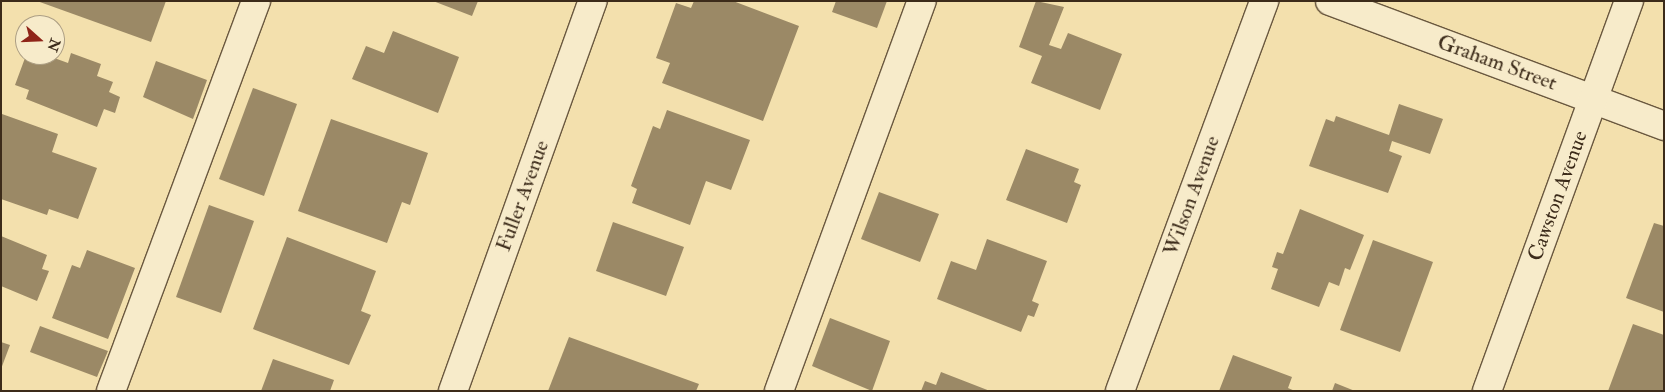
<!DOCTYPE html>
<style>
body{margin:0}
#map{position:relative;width:1665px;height:392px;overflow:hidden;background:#f3e0ad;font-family:"IM FELL Double Pica",serif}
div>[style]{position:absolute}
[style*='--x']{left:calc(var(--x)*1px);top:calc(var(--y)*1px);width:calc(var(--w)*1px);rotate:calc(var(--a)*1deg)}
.building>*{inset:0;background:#9b8966}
.roads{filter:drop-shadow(1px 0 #6a583f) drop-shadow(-1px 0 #6a583f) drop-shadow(0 1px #6a583f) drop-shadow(0 -1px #6a583f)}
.minor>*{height:28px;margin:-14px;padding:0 14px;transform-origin:14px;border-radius:14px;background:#f7ebca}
span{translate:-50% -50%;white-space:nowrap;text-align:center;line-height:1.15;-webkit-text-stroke:4px #f7ebca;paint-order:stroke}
.street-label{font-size:21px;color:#3c2b1a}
.frame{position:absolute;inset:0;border:2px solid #3c2b1a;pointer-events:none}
.north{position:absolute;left:15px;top:15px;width:50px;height:50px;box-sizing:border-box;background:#f7ebca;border:1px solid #ac9e84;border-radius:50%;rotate:110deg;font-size:14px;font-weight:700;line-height:20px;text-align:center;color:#3c2b1a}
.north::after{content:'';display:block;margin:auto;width:18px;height:22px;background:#8f2418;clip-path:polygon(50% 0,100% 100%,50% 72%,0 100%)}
</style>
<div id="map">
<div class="building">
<i style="clip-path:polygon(37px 1px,166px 1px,151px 42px)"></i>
<i style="clip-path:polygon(433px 1px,478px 1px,472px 16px)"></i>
<i style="clip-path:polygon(694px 1px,733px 1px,799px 26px,763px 121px,662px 83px,670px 63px,656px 58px,676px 3px,691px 8px)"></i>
<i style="clip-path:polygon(836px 1px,887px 1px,877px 28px,832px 12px)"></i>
<i style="clip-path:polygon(1036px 1px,1064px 7px,1049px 45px,1061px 49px,1068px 33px,1122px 54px,1100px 110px,1031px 83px,1042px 56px,1019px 47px)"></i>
<i style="clip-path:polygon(393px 31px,459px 57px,438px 113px,352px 79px,366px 46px,384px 53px)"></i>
<i style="clip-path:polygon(71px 53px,101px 64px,97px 76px,113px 82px,109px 92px,120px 97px,115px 113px,104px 109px,97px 127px,26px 99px,29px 90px,15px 85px,25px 58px,39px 63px,46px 55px,68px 63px)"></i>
<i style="clip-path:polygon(156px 61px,207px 80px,193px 119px,143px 97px)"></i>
<i style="clip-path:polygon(253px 88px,297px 104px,264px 196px,219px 179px)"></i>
<i style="clip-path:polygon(1399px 104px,1443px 119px,1430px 154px,1392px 141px,1389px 151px,1402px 156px,1388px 193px,1309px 166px,1326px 119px,1334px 122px,1336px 116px,1389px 135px)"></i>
<i style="clip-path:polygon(667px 110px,750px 140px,731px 190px,706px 181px,690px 225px,632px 203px,637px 189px,631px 186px,653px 126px,660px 129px)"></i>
<i style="clip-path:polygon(2px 114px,58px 134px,52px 152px,97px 168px,78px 219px,49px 209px,47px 215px,1px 199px)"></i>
<i style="clip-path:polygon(331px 119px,428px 153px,410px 205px,402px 202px,387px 243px,298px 211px)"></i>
<i style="clip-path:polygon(1026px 149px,1079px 169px,1074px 182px,1081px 185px,1067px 223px,1006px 200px)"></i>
<i style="clip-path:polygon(879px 192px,939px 214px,920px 262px,861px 239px)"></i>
<i style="clip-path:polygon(209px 205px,254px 221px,221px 313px,176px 297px)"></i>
<i style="clip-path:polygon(1300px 209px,1364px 235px,1350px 270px,1345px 268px,1339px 286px,1329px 282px,1319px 307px,1271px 289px,1278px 269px,1272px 267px,1277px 252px,1283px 254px)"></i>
<i style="clip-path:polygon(613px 222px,684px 247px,666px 296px,596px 271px)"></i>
<i style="clip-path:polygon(1654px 223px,1664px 226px,1664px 312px,1626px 298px)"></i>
<i style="clip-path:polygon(1px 236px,47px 255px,42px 269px,49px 271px,37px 301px,1px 286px)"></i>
<i style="clip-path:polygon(287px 237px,376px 271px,361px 311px,371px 315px,349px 365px,253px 329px)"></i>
<i style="clip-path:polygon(987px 239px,1047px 261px,1032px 301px,1039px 304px,1034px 317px,1028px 315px,1021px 332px,937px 299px,951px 261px,976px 270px)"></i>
<i style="clip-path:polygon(1373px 240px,1433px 262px,1400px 352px,1340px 330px)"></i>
<i style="clip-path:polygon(87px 250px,135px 268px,108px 339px,52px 318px,72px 265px,80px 268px)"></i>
<i style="clip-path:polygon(830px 318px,890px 341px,872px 391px,812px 366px)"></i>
<i style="clip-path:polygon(1633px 324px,1664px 335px,1664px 391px,1608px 391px)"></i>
<i style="clip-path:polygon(40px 326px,108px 351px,97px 377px,30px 352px)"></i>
<i style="clip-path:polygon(569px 337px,699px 384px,696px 391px,548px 391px)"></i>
<i style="clip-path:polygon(1px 342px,10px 345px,1px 369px)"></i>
<i style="clip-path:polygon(1233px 355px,1292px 377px,1288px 388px,1295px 391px,1219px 391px)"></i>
<i style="clip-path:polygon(273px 359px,334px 380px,330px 391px,261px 391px)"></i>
<i style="clip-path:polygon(941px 372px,990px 391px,921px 391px,925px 381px,936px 385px)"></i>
<i style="clip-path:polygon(1335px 383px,1355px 391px,1332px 391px)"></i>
</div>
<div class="roads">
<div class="minor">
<i style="--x:1330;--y:1;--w:357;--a:20.5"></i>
<i style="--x:111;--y:391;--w:416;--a:-69.6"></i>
<i style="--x:453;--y:391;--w:414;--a:-70.3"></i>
<i style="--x:779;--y:391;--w:415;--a:-69.9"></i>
<i style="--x:1120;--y:391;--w:416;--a:-69.7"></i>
<i style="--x:1487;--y:391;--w:415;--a:-70"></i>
</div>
</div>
<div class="street-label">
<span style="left:1497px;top:63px;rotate:20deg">Graham Street</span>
<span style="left:523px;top:196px;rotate:-70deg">Fuller Avenue</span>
<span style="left:1192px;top:196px;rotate:-70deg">Wilson Avenue</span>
<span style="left:1558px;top:196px;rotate:-70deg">Cawston Avenue</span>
</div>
<div class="frame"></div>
<div class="north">N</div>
</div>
